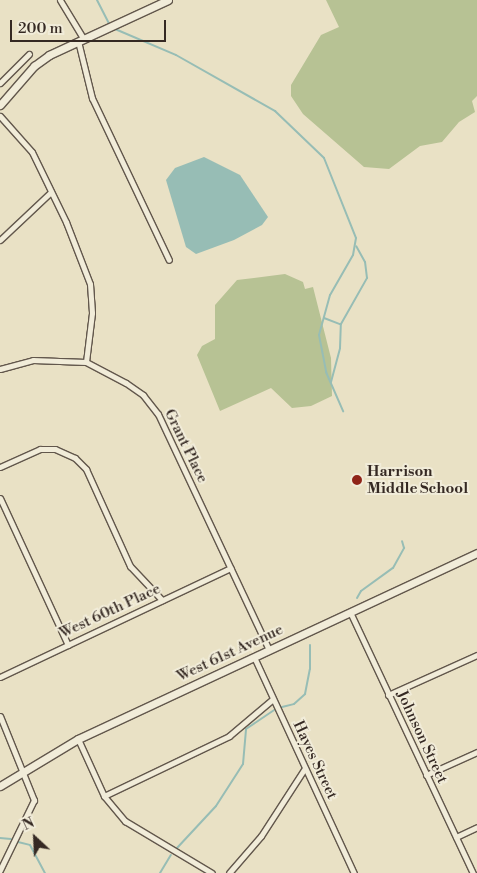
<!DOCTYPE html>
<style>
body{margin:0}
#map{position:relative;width:477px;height:873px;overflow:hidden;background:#e9e1c5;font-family:"Libre Bodoni",serif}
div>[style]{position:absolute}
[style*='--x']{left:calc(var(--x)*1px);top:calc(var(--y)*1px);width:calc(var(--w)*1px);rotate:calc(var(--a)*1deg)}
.green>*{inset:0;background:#b7c294}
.water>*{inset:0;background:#97bdb5}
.stream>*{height:2px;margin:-1px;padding:0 1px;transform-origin:1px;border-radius:1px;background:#97bdb5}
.roads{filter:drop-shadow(1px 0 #62574c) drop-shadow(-1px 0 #62574c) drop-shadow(0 1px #62574c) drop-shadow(0 -1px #62574c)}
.street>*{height:5px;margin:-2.5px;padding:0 2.5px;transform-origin:2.5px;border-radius:2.5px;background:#f1ecd9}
.secondary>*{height:7px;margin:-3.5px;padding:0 3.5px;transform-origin:3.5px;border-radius:3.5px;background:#f1ecd9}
.dots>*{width:14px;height:14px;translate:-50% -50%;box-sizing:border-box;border:2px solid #f1ecd9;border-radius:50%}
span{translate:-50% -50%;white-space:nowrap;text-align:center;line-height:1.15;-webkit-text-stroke:4px #f1ecd9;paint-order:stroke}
.street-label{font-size:15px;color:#352923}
.poi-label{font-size:15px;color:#352923;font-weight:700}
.left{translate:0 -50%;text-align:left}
.north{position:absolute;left:10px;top:813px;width:50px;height:50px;-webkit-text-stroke:4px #f1ecd9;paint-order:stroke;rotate:335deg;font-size:14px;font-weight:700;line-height:20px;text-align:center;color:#352923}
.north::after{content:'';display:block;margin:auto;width:18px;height:22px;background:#352923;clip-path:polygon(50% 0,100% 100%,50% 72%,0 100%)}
.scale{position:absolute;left:10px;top:20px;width:156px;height:22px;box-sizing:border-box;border:2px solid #352923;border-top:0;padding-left:6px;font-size:15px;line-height:18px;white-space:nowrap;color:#352923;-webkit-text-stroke:4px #f1ecd9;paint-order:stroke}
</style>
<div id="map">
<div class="green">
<i style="clip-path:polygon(326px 0,477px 0,477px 96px,472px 101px,475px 112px,459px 122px,442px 142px,420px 146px,389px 169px,364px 167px,303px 114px,291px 96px,291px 85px,321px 35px,339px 27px)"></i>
<i style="clip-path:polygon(285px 274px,303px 282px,305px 289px,313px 287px,331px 358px,332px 396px,311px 406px,292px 408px,271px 388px,220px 411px,197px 355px,202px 346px,215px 339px,215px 305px,237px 280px)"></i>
</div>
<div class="water">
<i style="clip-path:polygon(204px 157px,240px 175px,268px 217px,262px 225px,234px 240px,196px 254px,186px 247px,166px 180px,175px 168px)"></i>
</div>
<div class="stream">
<i style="--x:97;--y:0;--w:25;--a:63"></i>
<i style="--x:115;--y:29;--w:66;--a:23.1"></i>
<i style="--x:176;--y:55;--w:114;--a:29.5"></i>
<i style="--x:275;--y:111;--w:68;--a:43.8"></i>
<i style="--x:324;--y:158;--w:86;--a:68.2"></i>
<i style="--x:356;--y:238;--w:17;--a:100"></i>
<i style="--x:353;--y:255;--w:46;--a:119.9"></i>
<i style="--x:330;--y:295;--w:41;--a:105.4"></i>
<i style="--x:319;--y:335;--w:38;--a:79"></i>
<i style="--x:326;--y:372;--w:43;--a:66.4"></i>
<i style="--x:324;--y:318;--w:17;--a:21"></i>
<i style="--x:331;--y:382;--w:35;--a:-75"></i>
<i style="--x:340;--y:348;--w:24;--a:-88"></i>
<i style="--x:341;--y:324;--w:53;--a:-60.5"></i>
<i style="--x:367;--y:278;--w:16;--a:-97"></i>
<i style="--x:365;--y:262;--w:18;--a:-119"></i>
<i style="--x:357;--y:598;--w:8;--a:-60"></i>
<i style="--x:361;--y:591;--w:39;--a:-36"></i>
<i style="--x:393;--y:568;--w:23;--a:-61"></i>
<i style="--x:404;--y:548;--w:7;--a:-106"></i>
<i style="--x:282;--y:707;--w:12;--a:-14"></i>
<i style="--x:294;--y:704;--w:15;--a:-42"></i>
<i style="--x:305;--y:694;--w:25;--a:-79"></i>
<i style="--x:310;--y:669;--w:24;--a:-90"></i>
<i style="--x:0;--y:838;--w:11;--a:5"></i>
<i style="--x:18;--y:842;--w:12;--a:14"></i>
<i style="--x:30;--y:845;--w:32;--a:62"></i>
<i style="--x:177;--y:848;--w:57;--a:-47.1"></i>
<i style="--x:216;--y:806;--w:50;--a:-57.3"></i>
<i style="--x:243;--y:764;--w:35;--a:-85"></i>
<i style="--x:246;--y:729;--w:34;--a:-34"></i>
<i style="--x:160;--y:873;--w:21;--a:-59"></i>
</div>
<div class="roads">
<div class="street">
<i style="--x:60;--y:0;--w:44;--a:58.8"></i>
<i style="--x:78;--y:41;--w:59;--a:76.2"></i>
<i style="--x:92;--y:98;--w:179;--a:64.6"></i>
<i style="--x:0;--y:83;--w:41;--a:-45"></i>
<i style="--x:0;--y:116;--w:48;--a:48.4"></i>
<i style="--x:32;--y:152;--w:78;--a:64.1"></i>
<i style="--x:66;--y:222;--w:66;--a:68.8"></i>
<i style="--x:90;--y:284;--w:29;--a:86"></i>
<i style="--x:92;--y:313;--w:49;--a:97"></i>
<i style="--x:86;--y:362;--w:45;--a:27.7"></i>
<i style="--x:126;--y:383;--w:21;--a:35"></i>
<i style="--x:143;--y:395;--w:24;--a:52"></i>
<i style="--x:158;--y:414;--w:261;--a:64.8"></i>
<i style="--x:0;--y:240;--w:70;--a:-43.3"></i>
<i style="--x:0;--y:369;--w:34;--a:-15"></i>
<i style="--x:33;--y:360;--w:53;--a:2.2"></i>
<i style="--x:0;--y:467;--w:44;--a:-24.2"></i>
<i style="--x:40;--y:449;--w:15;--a:0"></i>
<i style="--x:55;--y:449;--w:22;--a:24"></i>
<i style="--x:75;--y:458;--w:16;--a:45"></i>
<i style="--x:86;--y:469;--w:107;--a:65.6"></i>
<i style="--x:130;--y:566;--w:47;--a:46.7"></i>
<i style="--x:0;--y:498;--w:162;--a:65.2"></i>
<i style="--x:350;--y:612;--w:289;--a:64.8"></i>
<i style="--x:254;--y:657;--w:238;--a:65.2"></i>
<i style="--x:0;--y:677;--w:255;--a:-25.3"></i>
<i style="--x:388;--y:695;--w:98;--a:-24.2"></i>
<i style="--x:0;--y:716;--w:91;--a:68"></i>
<i style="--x:34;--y:800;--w:78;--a:115.9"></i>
<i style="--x:78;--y:739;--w:63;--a:65.5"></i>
<i style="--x:104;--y:796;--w:33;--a:50"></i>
<i style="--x:125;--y:821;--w:101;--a:30.9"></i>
<i style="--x:426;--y:775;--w:56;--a:-24.3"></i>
<i style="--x:104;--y:796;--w:139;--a:-25.6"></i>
<i style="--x:229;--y:736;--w:57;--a:-40.1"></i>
<i style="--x:456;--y:837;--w:23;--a:-25"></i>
<i style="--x:229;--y:873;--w:49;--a:-49.1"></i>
<i style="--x:261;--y:836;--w:81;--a:-57.1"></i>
</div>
<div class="secondary">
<i style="--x:0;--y:105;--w:52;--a:-48.9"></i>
<i style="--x:34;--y:66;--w:19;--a:-36"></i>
<i style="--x:49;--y:55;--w:131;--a:-24.8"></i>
<i style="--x:0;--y:786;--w:91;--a:-31.1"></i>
<i style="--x:78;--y:739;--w:440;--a:-25"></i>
</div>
</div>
<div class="dots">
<i style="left:357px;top:480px;background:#8f2418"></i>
</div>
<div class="street-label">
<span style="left:186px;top:446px;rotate:64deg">Grant Place</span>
<span style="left:110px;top:611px;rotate:-25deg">West 60th Place</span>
<span style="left:230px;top:653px;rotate:-25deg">West 61st Avenue</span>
<span style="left:422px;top:737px;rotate:65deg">Johnson Street</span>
<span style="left:315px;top:760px;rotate:65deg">Hayes Street</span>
</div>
<div class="poi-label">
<span class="left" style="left:367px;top:480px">Harrison<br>Middle School</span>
</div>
<div class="north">N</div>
<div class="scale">200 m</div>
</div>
